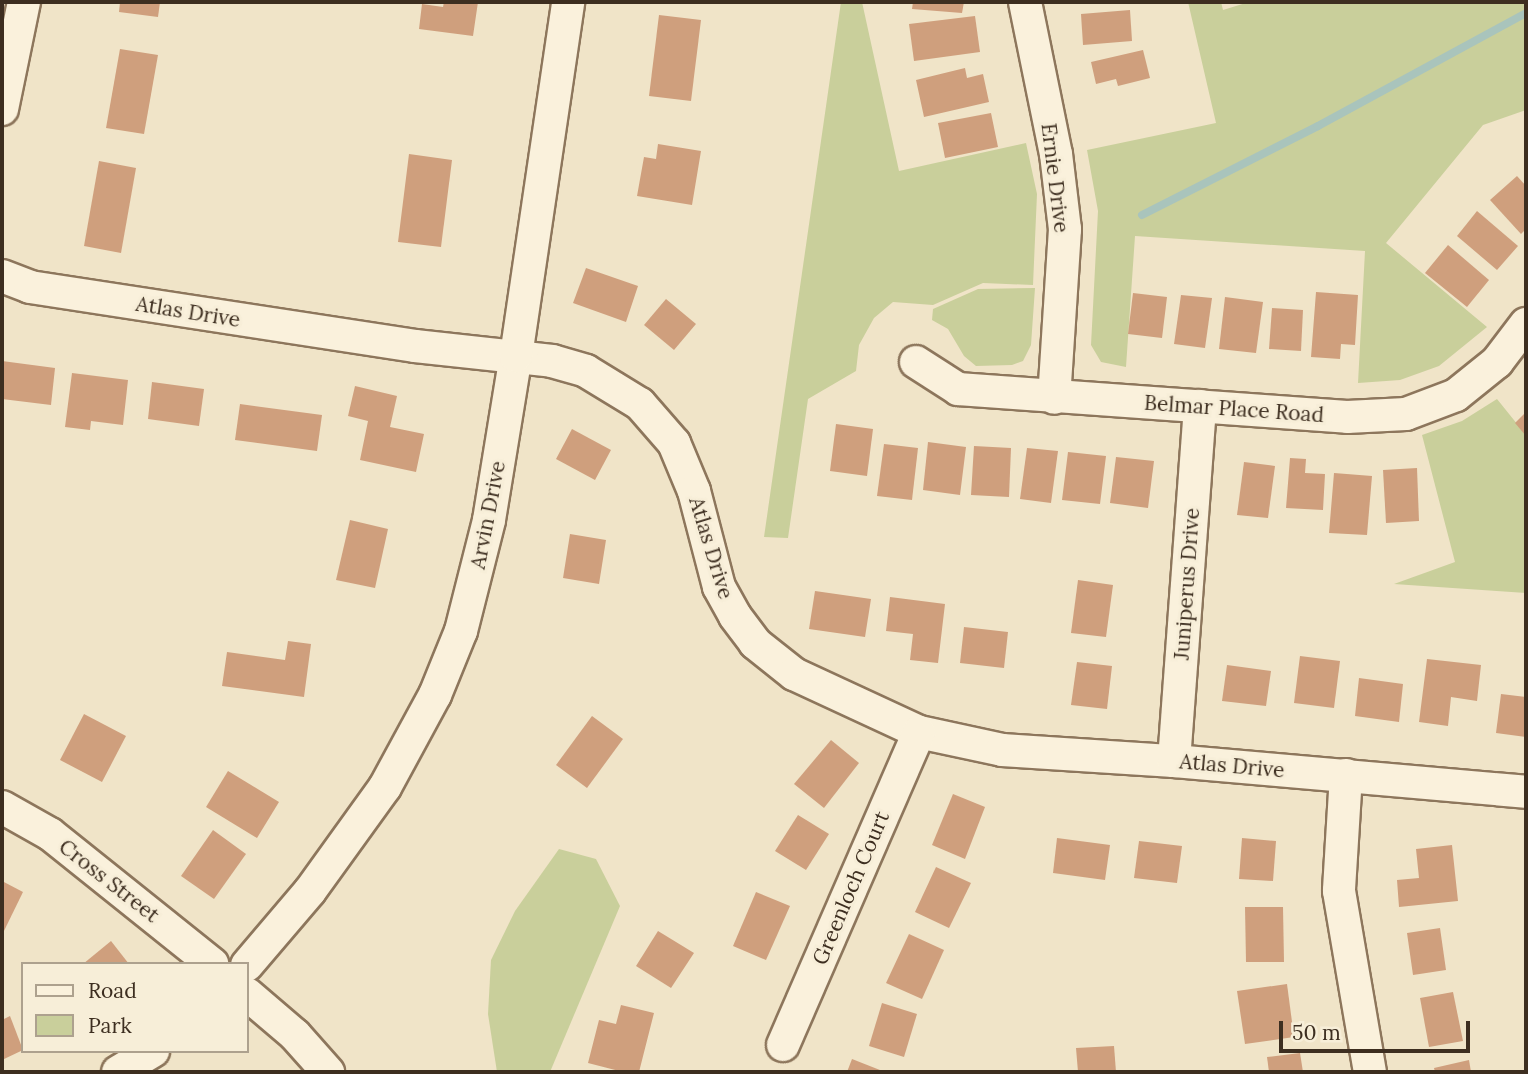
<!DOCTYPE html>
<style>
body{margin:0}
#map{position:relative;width:1528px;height:1074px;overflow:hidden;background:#f0e4c8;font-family:Lora,serif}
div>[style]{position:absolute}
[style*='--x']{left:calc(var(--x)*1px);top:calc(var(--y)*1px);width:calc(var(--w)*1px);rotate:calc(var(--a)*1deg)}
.green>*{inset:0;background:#c9cf9b}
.stream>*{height:8px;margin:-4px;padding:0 4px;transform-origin:4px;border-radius:4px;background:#a9c4bc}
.building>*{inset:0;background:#cf9f7d}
.roads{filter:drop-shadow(2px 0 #8d765c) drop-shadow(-2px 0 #8d765c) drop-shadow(0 2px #8d765c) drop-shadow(0 -2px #8d765c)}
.minor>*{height:32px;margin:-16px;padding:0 16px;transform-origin:16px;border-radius:16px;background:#faf1dc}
span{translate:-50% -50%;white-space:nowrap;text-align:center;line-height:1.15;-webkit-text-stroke:6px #f7eed8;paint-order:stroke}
.street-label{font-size:21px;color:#3d2e20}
.frame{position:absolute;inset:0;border:4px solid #3d2e20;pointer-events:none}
.legend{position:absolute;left:21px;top:962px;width:228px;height:91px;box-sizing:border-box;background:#f7eed8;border:2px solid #ada18e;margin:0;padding:9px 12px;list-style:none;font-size:21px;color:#3d2e20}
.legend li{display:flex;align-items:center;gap:14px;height:35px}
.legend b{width:35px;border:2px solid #ada18e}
.scale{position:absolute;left:1279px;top:1021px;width:191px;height:32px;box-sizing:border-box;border:4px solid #3d2e20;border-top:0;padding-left:9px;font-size:21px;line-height:24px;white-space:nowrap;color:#3d2e20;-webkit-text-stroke:5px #f7eed8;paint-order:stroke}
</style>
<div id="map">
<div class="green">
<i style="clip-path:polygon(841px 2px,862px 2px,899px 171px,1026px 143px,1037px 194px,1033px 285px,983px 283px,933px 305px,893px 302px,874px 318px,859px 345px,856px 371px,808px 399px,788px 538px,764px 537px)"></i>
<i style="clip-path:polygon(1188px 2px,1221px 2px,1223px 10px,1249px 2px,1526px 2px,1526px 110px,1483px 125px,1386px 243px,1487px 327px,1439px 366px,1400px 380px,1358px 383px,1365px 251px,1135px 236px,1126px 367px,1101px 362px,1091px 345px,1098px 211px,1087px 150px,1216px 123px)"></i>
<i style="clip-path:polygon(1035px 288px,1031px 345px,1023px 361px,1012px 365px,976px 366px,964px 356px,948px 329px,932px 320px,933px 309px,978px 289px)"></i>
<i style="clip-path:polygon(1497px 399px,1526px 435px,1526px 593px,1394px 584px,1455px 562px,1422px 435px,1462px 421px)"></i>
<i style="clip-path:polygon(559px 849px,596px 859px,620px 906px,550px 1072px,497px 1072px,488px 1014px,491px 960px,515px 911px)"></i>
</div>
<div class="stream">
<i style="--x:1142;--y:215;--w:197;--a:-26.8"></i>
<i style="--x:1318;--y:126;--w:237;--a:-28.5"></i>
</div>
<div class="building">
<i style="clip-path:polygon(120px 2px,160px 2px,158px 17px,119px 12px)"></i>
<i style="clip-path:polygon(444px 2px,478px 2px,473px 36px,419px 29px,422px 4px,443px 7px)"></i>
<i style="clip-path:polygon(913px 2px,964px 2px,962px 13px,912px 9px)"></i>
<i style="clip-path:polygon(1130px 10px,1132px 41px,1083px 45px,1081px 14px)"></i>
<i style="clip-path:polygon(659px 15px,701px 20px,691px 101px,649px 96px)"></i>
<i style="clip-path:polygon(975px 16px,980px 52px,914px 61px,909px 24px)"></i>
<i style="clip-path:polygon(120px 49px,158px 55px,144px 134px,106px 128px)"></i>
<i style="clip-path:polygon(1143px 50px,1150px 78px,1118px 86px,1116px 79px,1096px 84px,1091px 62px)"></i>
<i style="clip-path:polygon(965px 68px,967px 78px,983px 74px,989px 102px,924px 117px,916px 80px)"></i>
<i style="clip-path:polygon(991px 113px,998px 147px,945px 158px,938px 123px)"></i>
<i style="clip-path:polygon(658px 144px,701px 151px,692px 205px,637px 196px,644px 157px,656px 159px)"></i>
<i style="clip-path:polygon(409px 154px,452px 160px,441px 247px,398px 242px)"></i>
<i style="clip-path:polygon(99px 161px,136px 168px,121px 253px,84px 246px)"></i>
<i style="clip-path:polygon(1517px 176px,1526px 186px,1526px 229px,1521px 234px,1490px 200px)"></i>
<i style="clip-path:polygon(1477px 211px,1518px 246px,1497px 270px,1457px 236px)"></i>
<i style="clip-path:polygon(1448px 245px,1489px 280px,1467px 307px,1425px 273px)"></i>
<i style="clip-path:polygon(586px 268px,638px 286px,626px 322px,573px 303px)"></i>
<i style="clip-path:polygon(1316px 292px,1358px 295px,1355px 345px,1341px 344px,1340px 359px,1311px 357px)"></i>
<i style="clip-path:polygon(1133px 293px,1167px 297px,1162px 338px,1128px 334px)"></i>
<i style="clip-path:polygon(1181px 295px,1212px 298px,1205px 348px,1174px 344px)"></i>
<i style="clip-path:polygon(1225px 297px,1263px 302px,1256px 353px,1219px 349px)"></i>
<i style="clip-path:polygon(666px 299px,696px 324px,674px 350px,644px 325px)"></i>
<i style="clip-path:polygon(1272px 308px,1303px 310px,1301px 351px,1269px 349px)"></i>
<i style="clip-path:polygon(2px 361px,55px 368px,51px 405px,2px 399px)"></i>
<i style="clip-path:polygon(72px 373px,128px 380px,123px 425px,91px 421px,90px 430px,65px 427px)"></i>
<i style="clip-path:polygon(152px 382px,204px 389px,199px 426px,148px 419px)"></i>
<i style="clip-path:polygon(355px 386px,397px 396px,390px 427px,424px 434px,416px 472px,360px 460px,368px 421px,348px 416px)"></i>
<i style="clip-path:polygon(240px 404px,322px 415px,317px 451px,235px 440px)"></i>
<i style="clip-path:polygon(1526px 412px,1526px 436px,1515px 423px)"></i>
<i style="clip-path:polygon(836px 424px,873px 429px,867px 476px,830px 471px)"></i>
<i style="clip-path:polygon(572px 429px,611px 450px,595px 480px,556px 459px)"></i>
<i style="clip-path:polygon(928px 442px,966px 447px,960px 495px,923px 490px)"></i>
<i style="clip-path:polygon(884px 444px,918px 448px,912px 500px,877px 496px)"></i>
<i style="clip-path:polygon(974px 446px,1011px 448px,1009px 497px,971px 495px)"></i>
<i style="clip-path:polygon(1027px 448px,1058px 451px,1051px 503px,1020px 499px)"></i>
<i style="clip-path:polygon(1068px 452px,1106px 456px,1100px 504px,1062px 500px)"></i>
<i style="clip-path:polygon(1116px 457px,1154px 461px,1148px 508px,1110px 503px)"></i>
<i style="clip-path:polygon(1290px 458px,1306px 459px,1305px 473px,1325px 474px,1323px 510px,1286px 508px)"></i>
<i style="clip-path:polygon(1244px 462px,1275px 466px,1268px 518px,1237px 515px)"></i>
<i style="clip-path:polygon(1417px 468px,1419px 521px,1386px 523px,1383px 470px)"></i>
<i style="clip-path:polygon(1334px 473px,1372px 476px,1367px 535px,1329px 533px)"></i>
<i style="clip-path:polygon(350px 520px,388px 529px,375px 588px,336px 580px)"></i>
<i style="clip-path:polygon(570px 534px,606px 540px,599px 584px,563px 578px)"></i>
<i style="clip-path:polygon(1078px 580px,1113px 585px,1106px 637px,1071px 633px)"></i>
<i style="clip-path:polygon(815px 591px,871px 599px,865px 637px,809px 629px)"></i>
<i style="clip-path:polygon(890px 597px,945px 604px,938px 663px,910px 660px,913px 634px,886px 631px)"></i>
<i style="clip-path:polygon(964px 627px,1008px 632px,1004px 668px,960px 663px)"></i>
<i style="clip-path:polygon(288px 641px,311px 644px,304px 697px,222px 686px,227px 652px,285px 660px)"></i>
<i style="clip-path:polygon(1300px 656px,1340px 661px,1334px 708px,1294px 703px)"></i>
<i style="clip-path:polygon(1427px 659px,1481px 665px,1477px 701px,1451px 697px,1448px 726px,1419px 722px)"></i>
<i style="clip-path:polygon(1077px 662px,1112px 666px,1107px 709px,1071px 705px)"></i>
<i style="clip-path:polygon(1227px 665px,1271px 671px,1266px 706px,1222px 701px)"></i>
<i style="clip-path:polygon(1359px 678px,1403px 684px,1399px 722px,1355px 716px)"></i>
<i style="clip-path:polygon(1501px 694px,1526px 697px,1526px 737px,1496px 733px)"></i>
<i style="clip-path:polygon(84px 714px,126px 736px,102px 782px,60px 760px)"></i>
<i style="clip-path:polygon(592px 716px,623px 739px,587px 788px,556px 765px)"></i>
<i style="clip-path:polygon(831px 740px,859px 763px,824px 808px,794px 784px)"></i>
<i style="clip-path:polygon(228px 771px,279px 802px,257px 838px,206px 807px)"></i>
<i style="clip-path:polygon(953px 794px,985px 807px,965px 859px,932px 845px)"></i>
<i style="clip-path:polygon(798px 815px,829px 834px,806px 870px,775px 851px)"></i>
<i style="clip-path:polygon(213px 830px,246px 854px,214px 899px,181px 876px)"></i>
<i style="clip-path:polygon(1057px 838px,1110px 845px,1105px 880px,1053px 873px)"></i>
<i style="clip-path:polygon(1242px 838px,1276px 841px,1273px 881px,1239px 879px)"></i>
<i style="clip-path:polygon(1139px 841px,1182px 846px,1177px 883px,1134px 878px)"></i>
<i style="clip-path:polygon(1452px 845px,1458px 901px,1399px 907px,1397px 880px,1419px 878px,1416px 849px)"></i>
<i style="clip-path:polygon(936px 867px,971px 883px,949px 928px,915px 912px)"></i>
<i style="clip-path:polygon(2px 881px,23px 892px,2px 935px)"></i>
<i style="clip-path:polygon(756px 892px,790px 906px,766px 960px,733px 946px)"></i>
<i style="clip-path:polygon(1245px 907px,1283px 907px,1284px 962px,1246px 962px)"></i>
<i style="clip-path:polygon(1440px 928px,1446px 970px,1413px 975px,1407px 933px)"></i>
<i style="clip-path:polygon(658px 931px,694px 953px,671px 988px,636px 966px)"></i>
<i style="clip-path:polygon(909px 934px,944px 950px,922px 999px,886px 983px)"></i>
<i style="clip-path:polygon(111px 941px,129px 964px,83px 964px)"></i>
<i style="clip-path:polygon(1287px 984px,1294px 1037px,1245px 1044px,1237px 991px)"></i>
<i style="clip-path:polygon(1453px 992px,1463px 1041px,1429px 1047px,1420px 998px)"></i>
<i style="clip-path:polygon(882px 1003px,917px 1014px,904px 1057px,869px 1046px)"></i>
<i style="clip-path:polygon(621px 1005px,654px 1013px,639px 1072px,623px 1072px,588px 1063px,599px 1020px,616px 1024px)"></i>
<i style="clip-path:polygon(10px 1016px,23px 1050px,2px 1060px,2px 1020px)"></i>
<i style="clip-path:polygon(1114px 1046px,1116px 1072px,1078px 1072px,1076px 1048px)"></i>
<i style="clip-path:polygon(1300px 1053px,1303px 1072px,1269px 1072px,1267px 1057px)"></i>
<i style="clip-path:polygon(852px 1059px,885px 1072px,847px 1072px)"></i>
<i style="clip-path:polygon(1469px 1060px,1471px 1072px,1435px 1072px,1434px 1068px)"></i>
</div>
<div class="roads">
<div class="minor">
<i style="--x:1025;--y:2;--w:155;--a:78.5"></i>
<i style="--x:1056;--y:154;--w:76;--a:83.2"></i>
<i style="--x:1065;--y:229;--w:169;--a:93.7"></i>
<i style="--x:2;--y:109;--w:109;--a:-78.4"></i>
<i style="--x:2;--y:276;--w:30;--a:21"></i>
<i style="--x:30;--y:287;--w:389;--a:8.7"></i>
<i style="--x:415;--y:346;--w:138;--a:6.2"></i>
<i style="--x:552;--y:361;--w:35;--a:16"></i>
<i style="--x:586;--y:371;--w:63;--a:31.4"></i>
<i style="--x:640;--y:404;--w:52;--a:48.9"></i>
<i style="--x:674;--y:443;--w:52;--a:67.4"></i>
<i style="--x:694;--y:491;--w:99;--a:75.4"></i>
<i style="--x:719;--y:587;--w:33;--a:61"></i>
<i style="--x:735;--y:616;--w:34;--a:53"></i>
<i style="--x:755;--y:643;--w:50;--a:38.5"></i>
<i style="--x:794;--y:674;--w:138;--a:24.9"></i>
<i style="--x:919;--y:732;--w:85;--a:12.2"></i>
<i style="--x:1002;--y:750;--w:172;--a:3.7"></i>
<i style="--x:1174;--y:761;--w:353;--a:5"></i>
<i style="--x:916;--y:362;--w:50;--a:32.7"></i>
<i style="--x:958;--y:389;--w:390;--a:4.1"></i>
<i style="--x:1347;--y:417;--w:59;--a:-2.9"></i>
<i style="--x:1406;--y:414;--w:53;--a:-20.8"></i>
<i style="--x:1456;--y:395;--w:53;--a:-38.8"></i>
<i style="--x:1497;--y:362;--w:48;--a:-52.7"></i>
<i style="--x:1174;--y:761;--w:356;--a:-85.8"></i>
<i style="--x:1346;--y:775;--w:116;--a:93.5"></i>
<i style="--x:1339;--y:891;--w:184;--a:80.3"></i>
<i style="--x:2;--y:807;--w:55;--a:29.4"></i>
<i style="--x:50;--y:834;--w:208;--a:38.7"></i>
<i style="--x:247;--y:965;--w:97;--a:-49.6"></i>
<i style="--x:310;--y:891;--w:128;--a:-54.2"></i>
<i style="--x:385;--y:787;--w:105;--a:-61.5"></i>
<i style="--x:435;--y:695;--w:69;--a:-67.9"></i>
<i style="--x:461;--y:631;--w:114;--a:-75.8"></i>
<i style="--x:489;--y:520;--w:166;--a:-80.7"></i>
<i style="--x:516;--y:356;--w:358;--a:-81.6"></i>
<i style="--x:247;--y:994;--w:63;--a:40.5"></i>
<i style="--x:295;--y:1035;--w:50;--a:48.3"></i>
<i style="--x:783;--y:1045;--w:341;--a:-66.5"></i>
<i style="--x:118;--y:1072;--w:41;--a:-31"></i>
</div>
</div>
<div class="street-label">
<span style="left:1055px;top:178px;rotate:83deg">Ernie Drive</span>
<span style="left:188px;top:312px;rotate:9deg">Atlas Drive</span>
<span style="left:1234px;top:409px;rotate:4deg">Belmar Place Road</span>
<span style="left:488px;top:515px;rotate:-79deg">Arvin Drive</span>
<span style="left:711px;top:548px;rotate:73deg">Atlas Drive</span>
<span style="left:1187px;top:584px;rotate:-86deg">Juniperus Drive</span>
<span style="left:1232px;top:766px;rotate:5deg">Atlas Drive</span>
<span style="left:109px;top:881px;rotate:38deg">Cross Street</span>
<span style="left:851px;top:888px;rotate:-67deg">Greenloch Court</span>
</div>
<div class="frame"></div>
<ul class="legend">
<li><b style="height:9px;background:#faf1dc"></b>Road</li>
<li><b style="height:19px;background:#c9cf9b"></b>Park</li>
</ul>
<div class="scale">50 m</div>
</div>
